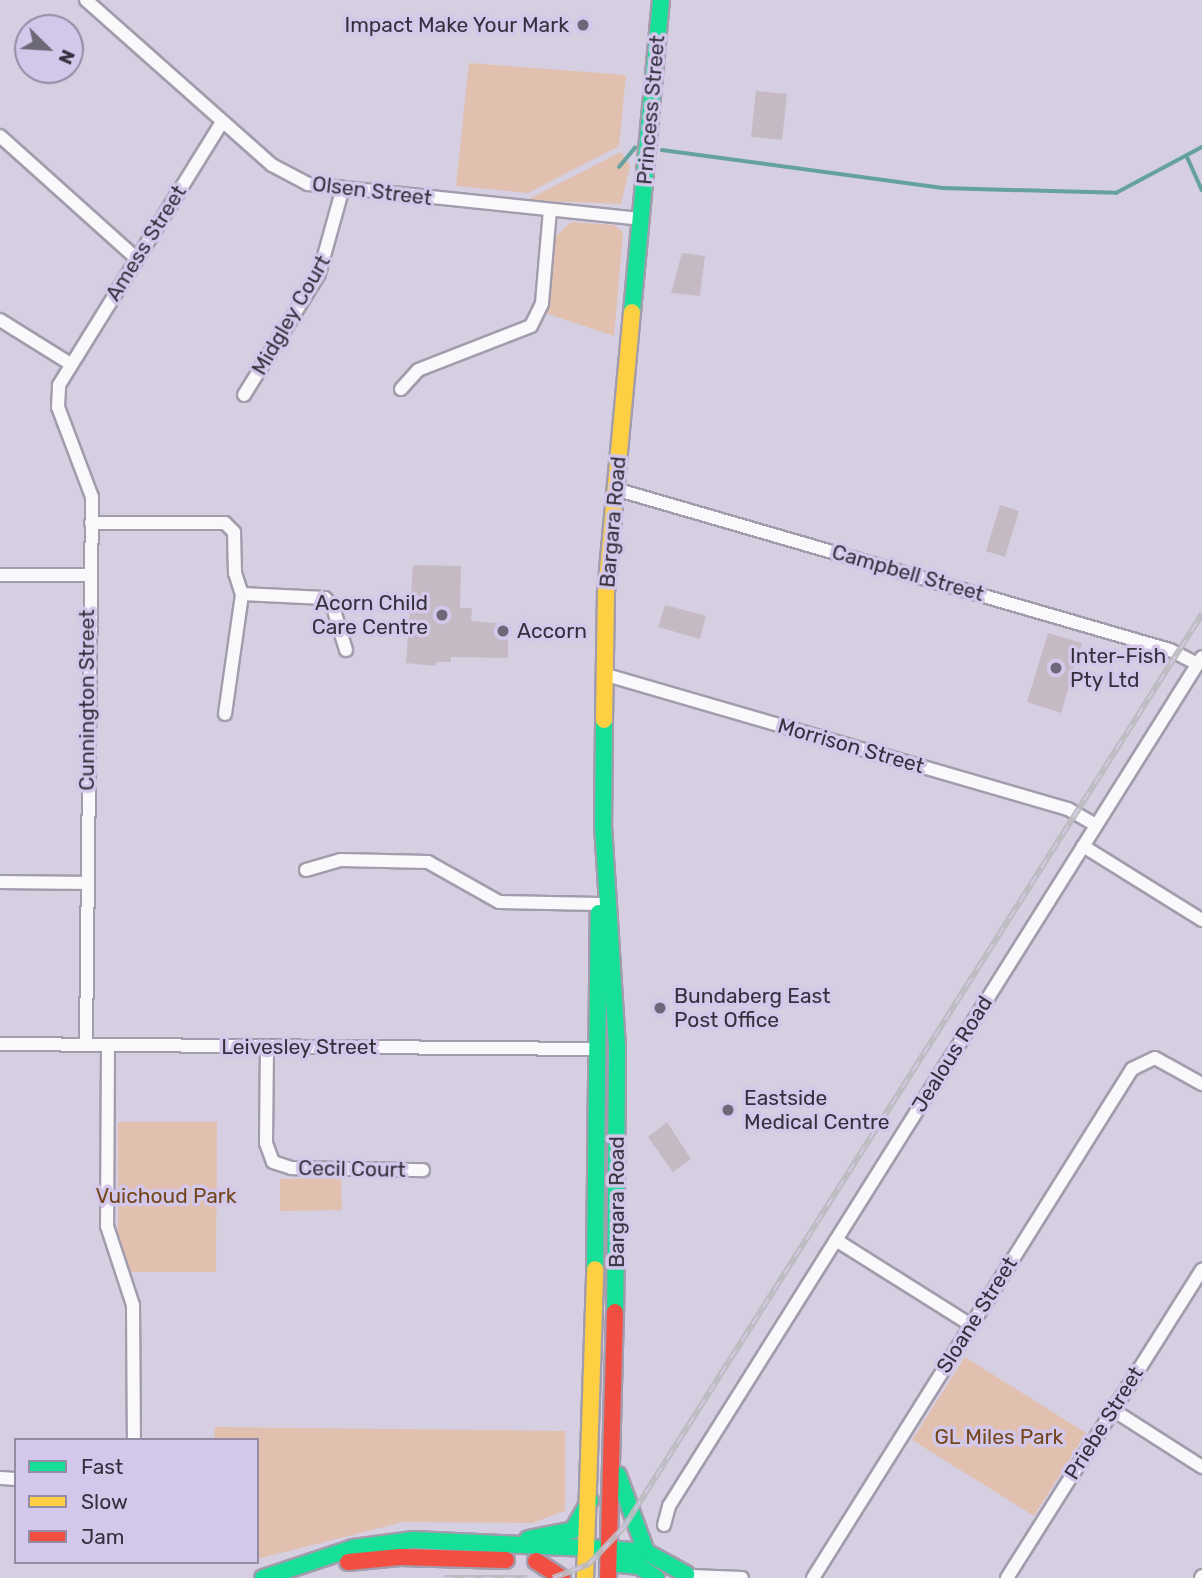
<!DOCTYPE html>
<style>
body{margin:0}
#map{position:relative;width:1202px;height:1578px;overflow:hidden;background:#d6cfe2;font-family:Rubik,sans-serif}
div>[style]{position:absolute}
[style*='--x']{left:calc(var(--x)*1px);top:calc(var(--y)*1px);width:calc(var(--w)*1px);rotate:calc(var(--a)*1deg)}
.green>*{inset:0;background:#e1c0af}
.stream>*{height:3.5px;margin:-1.75px;padding:0 1.75px;transform-origin:1.75px;border-radius:1.75px;background:#65a29e}
.building>*{inset:0;background:#c5bac4}
.roads{filter:drop-shadow(2px 0 #a29cac) drop-shadow(-2px 0 #a29cac) drop-shadow(0 2px #a29cac) drop-shadow(0 -2px #a29cac)}
.street>*{height:12px;margin:-6px;padding:0 6px;transform-origin:6px;border-radius:6px;background:#f9f8fb}
.fast>*{height:16px;margin:-8px;padding:0 8px;transform-origin:8px;border-radius:8px;background:#16e098}
.slow>*{height:16px;margin:-8px;padding:0 8px;transform-origin:8px;border-radius:8px;background:#ffcf43}
.jam>*{height:16px;margin:-8px;padding:0 8px;transform-origin:8px;border-radius:8px;background:#f24e42}
.rail>*{height:6px;margin-top:-3px;transform-origin:0;background:repeating-linear-gradient(90deg,#d3c7ea 0 10px,#bcbbc0 0 20px);box-sizing:border-box;border-block:2px solid #bcbbc0}
.dots>*{width:19px;height:19px;translate:-50% -50%;box-sizing:border-box;border:4px solid #d3c7ea;border-radius:50%}
span{translate:-50% -50%;white-space:nowrap;text-align:center;line-height:1.15;-webkit-text-stroke:7px #d3c7ea;paint-order:stroke}
.poi-label{font-size:21px;color:#35303d}
.right{translate:-100% -50%;text-align:right}
.left{translate:0 -50%;text-align:left}
.street-label{font-size:21px;color:#35303d}
.park-label{font-size:21px;color:#74471c}
.legend{position:absolute;left:14px;top:1438px;width:245px;height:126px;box-sizing:border-box;background:#d3c7ea;border:2px solid #948ba5;margin:0;padding:9px 12px;list-style:none;font-size:21px;color:#35303d}
.legend li{display:flex;align-items:center;gap:14px;height:35px}
.legend b{width:35px;border:2px solid #948ba5}
.north{position:absolute;left:14px;top:14px;width:70px;height:70px;box-sizing:border-box;background:#d3c7ea;border:2px solid #948ba5;border-radius:50%;rotate:114deg;font-size:19px;font-weight:700;line-height:28px;text-align:center;color:#35303d}
.north::after{content:'';display:block;margin:auto;width:24px;height:32px;background:#6d6877;clip-path:polygon(50% 0,100% 100%,50% 72%,0 100%)}
</style>
<div id="map">
<div class="green">
<i style="clip-path:polygon(469px 63px,626px 75px,619px 146px,528px 193px,456px 186px)"></i>
<i style="clip-path:polygon(621px 152px,630px 166px,621px 204px,527px 200px)"></i>
<i style="clip-path:polygon(571px 222px,614px 225px,623px 232px,614px 336px,545px 313px,554px 238px)"></i>
<i style="clip-path:polygon(118px 1122px,217px 1122px,216px 1272px,131px 1272px,118px 1237px)"></i>
<i style="clip-path:polygon(341px 1178px,342px 1210px,280px 1211px,280px 1179px)"></i>
<i style="clip-path:polygon(965px 1357px,1086px 1433px,1034px 1516px,912px 1440px)"></i>
<i style="clip-path:polygon(215px 1427px,565px 1431px,565px 1511px,532px 1523px,403px 1522px,257px 1559px,257px 1440px,214px 1440px)"></i>
</div>
<div class="stream">
<i style="--x:662;--y:150;--w:283;--a:7.7"></i>
<i style="--x:942;--y:188;--w:174;--a:1.6"></i>
<i style="--x:1116;--y:193;--w:98;--a:-28.1"></i>
<i style="--x:1187;--y:156;--w:37;--a:66"></i>
<i style="--x:619;--y:167;--w:25;--a:-50"></i>
</div>
<div class="building">
<i style="clip-path:polygon(756px 91px,787px 94px,782px 140px,751px 137px)"></i>
<i style="clip-path:polygon(682px 253px,705px 256px,700px 296px,671px 293px)"></i>
<i style="clip-path:polygon(1000px 505px,1019px 511px,1005px 557px,986px 551px)"></i>
<i style="clip-path:polygon(413px 565px,461px 566px,460px 608px,472px 608px,471px 621px,508px 624px,508px 658px,451px 657px,451px 662px,436px 662px,435px 666px,406px 663px)"></i>
<i style="clip-path:polygon(665px 605px,706px 616px,700px 639px,658px 627px)"></i>
<i style="clip-path:polygon(1048px 633px,1082px 643px,1061px 713px,1027px 702px)"></i>
<i style="clip-path:polygon(667px 1122px,691px 1159px,673px 1172px,648px 1137px)"></i>
</div>
<div class="roads">
<div class="street">
<i style="--x:86;--y:0;--w:249;--a:41.6"></i>
<i style="--x:272;--y:165;--w:41;--a:27.8"></i>
<i style="--x:308;--y:184;--w:335;--a:6"></i>
<i style="--x:0;--y:136;--w:183;--a:41.9"></i>
<i style="--x:0;--y:320;--w:81;--a:31.9"></i>
<i style="--x:401;--y:389;--w:25;--a:-48"></i>
<i style="--x:418;--y:370;--w:121;--a:-21.3"></i>
<i style="--x:531;--y:326;--w:25;--a:-64"></i>
<i style="--x:542;--y:303;--w:93;--a:-85.1"></i>
<i style="--x:244;--y:395;--w:142;--a:-58.2"></i>
<i style="--x:319;--y:274;--w:86;--a:-74.5"></i>
<i style="--x:615;--y:489;--w:578;--a:16.18"></i>
<i style="--x:1170;--y:650;--w:30;--a:27"></i>
<i style="--x:91;--y:523;--w:134;--a:0"></i>
<i style="--x:225;--y:523;--w:13;--a:45"></i>
<i style="--x:234;--y:532;--w:41;--a:88.6"></i>
<i style="--x:235;--y:573;--w:22;--a:72"></i>
<i style="--x:0;--y:575;--w:88;--a:0"></i>
<i style="--x:242;--y:594;--w:83;--a:2.8"></i>
<i style="--x:325;--y:598;--w:12;--a:48"></i>
<i style="--x:333;--y:607;--w:45;--a:73.2"></i>
<i style="--x:603;--y:674;--w:484;--a:16.2"></i>
<i style="--x:1068;--y:809;--w:32;--a:30"></i>
<i style="--x:225;--y:714;--w:121;--a:-81.9"></i>
<i style="--x:1083;--y:846;--w:140;--a:31.9"></i>
<i style="--x:306;--y:870;--w:36;--a:-16"></i>
<i style="--x:341;--y:860;--w:87;--a:1.3"></i>
<i style="--x:428;--y:862;--w:81;--a:29.4"></i>
<i style="--x:499;--y:902;--w:100;--a:1.1"></i>
<i style="--x:0;--y:882;--w:86;--a:0.7"></i>
<i style="--x:0;--y:1044;--w:599;--a:0.48"></i>
<i style="--x:86;--y:1045;--w:548;--a:-89.37"></i>
<i style="--x:92;--y:497;--w:96;--a:-110.7"></i>
<i style="--x:58;--y:407;--w:22;--a:-87"></i>
<i style="--x:59;--y:385;--w:309;--a:-58.2"></i>
<i style="--x:108;--y:1046;--w:180;--a:90.3"></i>
<i style="--x:107;--y:1226;--w:83;--a:71.8"></i>
<i style="--x:133;--y:1305;--w:135;--a:89.6"></i>
<i style="--x:267;--y:1046;--w:97;--a:90.6"></i>
<i style="--x:266;--y:1143;--w:20;--a:70"></i>
<i style="--x:273;--y:1162;--w:19;--a:18"></i>
<i style="--x:291;--y:1168;--w:132;--a:0.9"></i>
<i style="--x:836;--y:1240;--w:160;--a:32.2"></i>
<i style="--x:1113;--y:1410;--w:106;--a:32.6"></i>
<i style="--x:0;--y:1478;--w:16;--a:4"></i>
<i style="--x:664;--y:1525;--w:20;--a:-75"></i>
<i style="--x:669;--y:1506;--w:1002;--a:-57.88"></i>
<i style="--x:691;--y:1576;--w:51;--a:2.2"></i>
<i style="--x:813;--y:1578;--w:601;--a:-57.92"></i>
<i style="--x:1132;--y:1069;--w:25;--a:-26"></i>
<i style="--x:1155;--y:1058;--w:54;--a:29"></i>
<i style="--x:1007;--y:1578;--w:365;--a:-57.7"></i>
<i style="--x:1201;--y:1578;--w:2;--a:-63"></i>
</div>
<div class="fast">
<i style="--x:632;--y:312;--w:313;--a:-84.7"></i>
<i style="--x:604;--y:720;--w:105;--a:90.5"></i>
<i style="--x:603;--y:825;--w:224;--a:86.4"></i>
<i style="--x:617;--y:1049;--w:263;--a:90.4"></i>
<i style="--x:595;--y:1269;--w:356;--a:-89.4"></i>
<i style="--x:618;--y:1475;--w:82;--a:70"></i>
<i style="--x:528;--y:1539;--w:46;--a:-11.3"></i>
<i style="--x:573;--y:1530;--w:34;--a:-60"></i>
<i style="--x:610;--y:1549;--w:36;--a:5"></i>
<i style="--x:646;--y:1552;--w:46;--a:28.8"></i>
<i style="--x:609;--y:1563;--w:30;--a:6"></i>
<i style="--x:639;--y:1566;--w:21;--a:35"></i>
<i style="--x:263;--y:1578;--w:95;--a:-18.4"></i>
<i style="--x:353;--y:1548;--w:61;--a:-7.6"></i>
<i style="--x:413;--y:1540;--w:197;--a:2.6"></i>
</div>
<div class="slow">
<i style="--x:604;--y:720;--w:128;--a:-89.1"></i>
<i style="--x:606;--y:592;--w:281;--a:-84.7"></i>
<i style="--x:585;--y:1578;--w:309;--a:-88.1"></i>
</div>
<div class="jam">
<i style="--x:536;--y:1561;--w:31;--a:33"></i>
<i style="--x:348;--y:1562;--w:52;--a:-5.5"></i>
<i style="--x:400;--y:1557;--w:106;--a:1.6"></i>
<i style="--x:608;--y:1578;--w:266;--a:-88.5"></i>
</div>
</div>
<div class="rail">
<i style="--x:444;--y:1578;--w:83;--a:0"></i>
<i style="--x:553;--y:1578;--w:39;--a:-21"></i>
<i style="--x:589;--y:1564;--w:51;--a:-46.6"></i>
<i style="--x:624;--y:1527;--w:1081;--a:-57.66"></i>
</div>
<div class="dots">
<i style="left:583px;top:25px;background:#6d6877"></i>
<i style="left:442px;top:615px;background:#6d6877"></i>
<i style="left:503px;top:631px;background:#6d6877"></i>
<i style="left:1056px;top:668px;background:#6d6877"></i>
<i style="left:660px;top:1008px;background:#6d6877"></i>
<i style="left:728px;top:1110px;background:#6d6877"></i>
</div>
<div class="poi-label">
<span class="right" style="left:569px;top:25px">Impact Make Your Mark</span>
<span class="right" style="left:428px;top:615px">Acorn Child<br>Care Centre</span>
<span class="left" style="left:517px;top:631px">Accorn</span>
<span class="left" style="left:1070px;top:668px">Inter-Fish<br>Pty Ltd</span>
<span class="left" style="left:674px;top:1008px">Bundaberg East<br>Post Office</span>
<span class="left" style="left:744px;top:1110px">Eastside<br>Medical Centre</span>
</div>
<div class="street-label">
<span style="left:651px;top:110px;rotate:-85deg">Princess Street</span>
<span style="left:372px;top:191px;rotate:7deg">Olsen Street</span>
<span style="left:146px;top:243px;rotate:-58deg">Amess Street</span>
<span style="left:291px;top:315px;rotate:-60deg">Midgley Court</span>
<span style="left:613px;top:522px;rotate:-85deg">Bargara Road</span>
<span style="left:908px;top:573px;rotate:16deg">Campbell Street</span>
<span style="left:87px;top:700px;rotate:-90deg">Cunnington Street</span>
<span style="left:851px;top:746px;rotate:16deg">Morrison Street</span>
<span style="left:299px;top:1047px">Leivesley Street</span>
<span style="left:952px;top:1054px;rotate:-58deg">Jealous Road</span>
<span style="left:352px;top:1169px;rotate:1deg">Cecil Court</span>
<span style="left:617px;top:1202px;rotate:-90deg">Bargara Road</span>
<span style="left:977px;top:1315px;rotate:-58deg">Sloane Street</span>
<span style="left:1104px;top:1423px;rotate:-58deg">Priebe Street</span>
</div>
<div class="park-label">
<span style="left:166px;top:1196px">Vuichoud Park</span>
<span style="left:999px;top:1437px">GL Miles Park</span>
</div>
<ul class="legend">
<li><b style="height:9px;background:#16e098"></b>Fast</li>
<li><b style="height:9px;background:#ffcf43"></b>Slow</li>
<li><b style="height:9px;background:#f24e42"></b>Jam</li>
</ul>
<div class="north">N</div>
</div>
